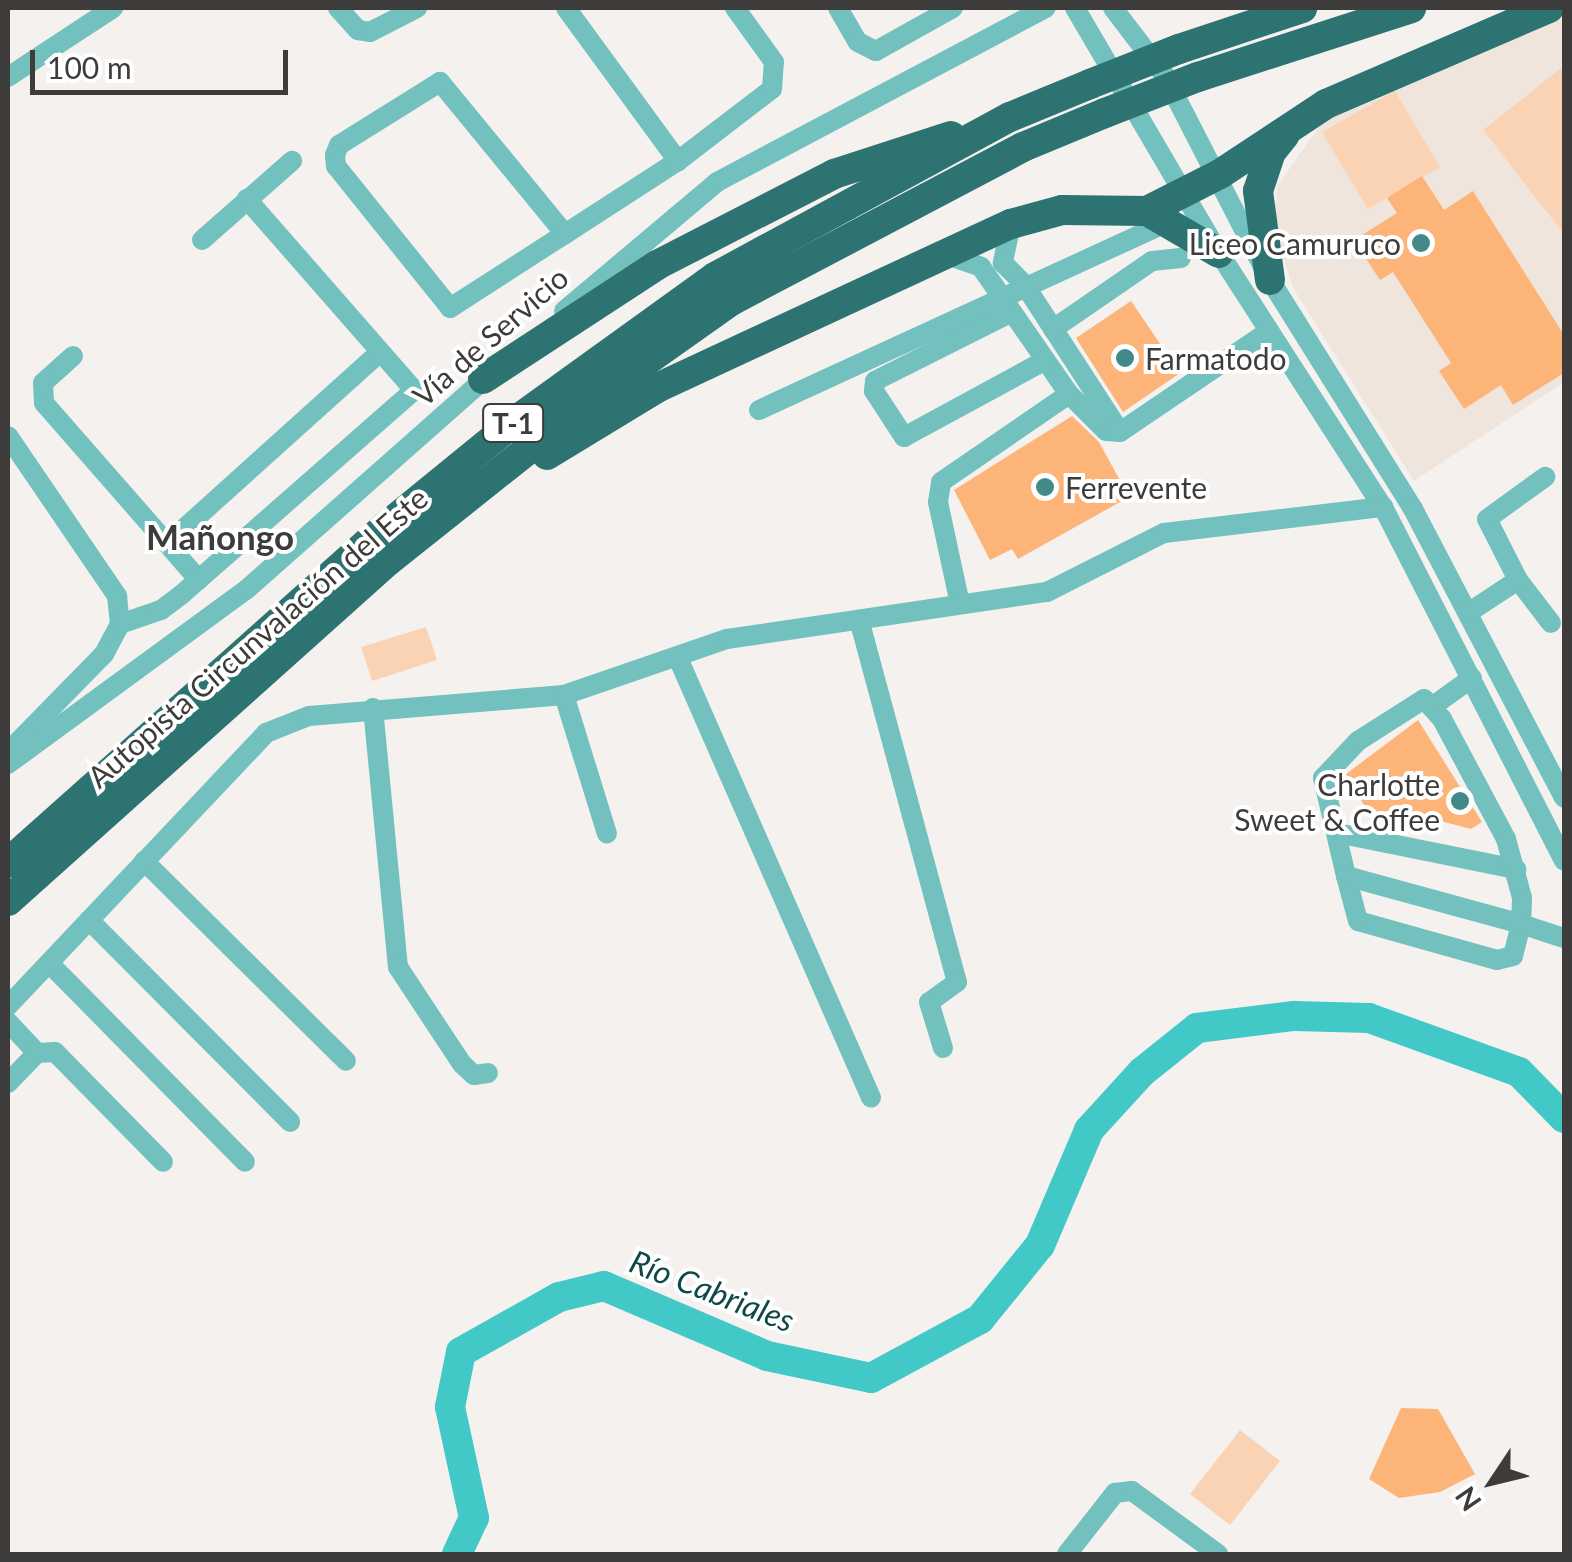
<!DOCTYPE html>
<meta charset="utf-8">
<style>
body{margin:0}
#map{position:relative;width:1572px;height:1562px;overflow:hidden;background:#f5f1ee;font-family:Lato,sans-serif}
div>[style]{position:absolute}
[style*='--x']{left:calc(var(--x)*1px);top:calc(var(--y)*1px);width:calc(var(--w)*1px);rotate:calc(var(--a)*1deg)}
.built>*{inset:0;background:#f0e5dd}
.green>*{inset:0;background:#fad3b4}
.river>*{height:30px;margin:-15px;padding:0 15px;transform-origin:15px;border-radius:15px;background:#42c9c7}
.building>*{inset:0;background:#fcb478}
.minor>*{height:20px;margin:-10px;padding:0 10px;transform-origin:10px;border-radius:10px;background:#72c1bf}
.highway>*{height:30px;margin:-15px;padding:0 15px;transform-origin:15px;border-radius:15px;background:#2d7372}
.highway-bridge>*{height:30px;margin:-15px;padding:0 15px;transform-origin:15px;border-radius:15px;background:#2d7372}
.dots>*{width:28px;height:28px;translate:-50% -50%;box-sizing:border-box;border:5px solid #fff;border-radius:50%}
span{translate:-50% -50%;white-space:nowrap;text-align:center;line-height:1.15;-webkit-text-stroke:8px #fff;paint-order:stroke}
.shield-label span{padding:2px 8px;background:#fff;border:2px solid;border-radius:8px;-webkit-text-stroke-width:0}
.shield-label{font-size:28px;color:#3d3c3b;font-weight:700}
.poi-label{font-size:30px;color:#3d3c3b}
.right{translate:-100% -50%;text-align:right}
.left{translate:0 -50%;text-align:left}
.street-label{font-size:30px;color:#3d3c3b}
.water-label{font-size:32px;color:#0e4948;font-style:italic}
.quarter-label{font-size:35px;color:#3d3c3b;font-weight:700}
.frame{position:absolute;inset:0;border:10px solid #3d3c3b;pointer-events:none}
.north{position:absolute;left:1442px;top:1432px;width:100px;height:100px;-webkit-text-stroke:8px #fff;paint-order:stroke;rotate:235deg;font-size:28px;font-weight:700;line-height:40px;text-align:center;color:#3d3c3b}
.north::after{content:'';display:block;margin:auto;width:35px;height:45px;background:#3d3c3b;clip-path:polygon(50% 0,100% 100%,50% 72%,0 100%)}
.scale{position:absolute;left:30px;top:50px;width:258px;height:45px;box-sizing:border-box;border:5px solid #3d3c3b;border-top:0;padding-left:12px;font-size:30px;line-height:35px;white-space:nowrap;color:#3d3c3b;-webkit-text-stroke:8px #fff;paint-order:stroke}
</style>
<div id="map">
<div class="built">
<i style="clip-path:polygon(1564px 17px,1564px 382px,1414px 481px,1293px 288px,1274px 227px,1277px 186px,1327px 116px)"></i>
</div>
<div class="green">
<i style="clip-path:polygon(1564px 66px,1564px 234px,1483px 130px)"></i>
<i style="clip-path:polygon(1395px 91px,1440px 167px,1368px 209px,1322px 132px)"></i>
<i style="clip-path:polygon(426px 627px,437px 660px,372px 681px,361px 647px)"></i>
<i style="clip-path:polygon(1240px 1430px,1280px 1461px,1230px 1525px,1190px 1494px)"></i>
</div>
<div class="river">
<i style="--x:457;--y:1554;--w:40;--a:-65"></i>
<i style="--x:474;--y:1518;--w:114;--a:-102.2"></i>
<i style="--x:450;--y:1407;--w:56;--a:-78.7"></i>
<i style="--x:461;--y:1352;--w:112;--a:-29.3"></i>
<i style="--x:559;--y:1297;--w:46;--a:-13.7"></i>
<i style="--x:604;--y:1286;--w:177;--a:23.2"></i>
<i style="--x:767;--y:1356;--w:106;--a:11.9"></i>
<i style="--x:871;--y:1378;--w:124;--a:-28.4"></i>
<i style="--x:980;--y:1319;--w:95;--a:-51"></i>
<i style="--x:1040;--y:1245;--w:125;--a:-66.9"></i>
<i style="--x:1089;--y:1130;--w:79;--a:-47.6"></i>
<i style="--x:1142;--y:1072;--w:70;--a:-38.7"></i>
<i style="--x:1197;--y:1028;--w:98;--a:-7.1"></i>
<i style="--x:1294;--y:1016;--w:75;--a:1.5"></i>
<i style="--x:1369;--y:1018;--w:159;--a:19.8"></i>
<i style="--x:1519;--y:1072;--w:64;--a:45.6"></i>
</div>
<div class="building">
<i style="clip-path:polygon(1422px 176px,1444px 210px,1473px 191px,1564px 335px,1564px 373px,1513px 405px,1501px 385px,1464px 409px,1439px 371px,1451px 363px,1393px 272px,1380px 280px,1354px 240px,1397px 213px,1387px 198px)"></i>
<i style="clip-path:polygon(1131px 301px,1180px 373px,1123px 412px,1076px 338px)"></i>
<i style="clip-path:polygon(1072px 416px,1099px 442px,1129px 497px,1018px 559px,1012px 549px,990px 560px,954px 490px)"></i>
<i style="clip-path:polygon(1418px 720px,1482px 822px,1471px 829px,1395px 809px,1372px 819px,1346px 774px)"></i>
<i style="clip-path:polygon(1401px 1408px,1438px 1409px,1475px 1474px,1440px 1492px,1399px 1498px,1369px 1479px)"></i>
</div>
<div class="minor">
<i style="--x:338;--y:8;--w:30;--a:48"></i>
<i style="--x:358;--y:30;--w:12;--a:9"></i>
<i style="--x:370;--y:32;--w:53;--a:-27.1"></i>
<i style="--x:566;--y:8;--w:190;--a:53.8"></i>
<i style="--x:838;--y:8;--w:39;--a:60"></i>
<i style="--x:858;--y:42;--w:20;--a:27"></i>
<i style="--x:876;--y:51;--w:88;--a:-29.2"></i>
<i style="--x:1075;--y:8;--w:284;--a:59.6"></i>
<i style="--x:1219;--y:253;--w:302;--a:57.2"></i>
<i style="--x:1383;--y:507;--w:397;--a:62.9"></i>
<i style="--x:1113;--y:8;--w:86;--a:52.6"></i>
<i style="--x:1165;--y:76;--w:229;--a:62.8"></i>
<i style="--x:1270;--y:280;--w:268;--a:58"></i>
<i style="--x:1412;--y:507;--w:328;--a:62.4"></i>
<i style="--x:8;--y:77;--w:126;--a:-33.3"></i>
<i style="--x:1011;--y:224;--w:40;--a:102"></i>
<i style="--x:1003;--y:263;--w:30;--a:45"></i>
<i style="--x:1024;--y:284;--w:176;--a:57"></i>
<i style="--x:565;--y:234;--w:197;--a:-129.4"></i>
<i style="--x:440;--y:82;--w:119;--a:148"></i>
<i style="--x:339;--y:145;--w:11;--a:112"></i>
<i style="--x:335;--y:155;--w:11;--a:85"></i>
<i style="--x:336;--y:166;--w:182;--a:51.2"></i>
<i style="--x:450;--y:308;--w:137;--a:-32.8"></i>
<i style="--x:565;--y:234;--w:135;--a:-32.9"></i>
<i style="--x:678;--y:161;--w:118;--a:-37.5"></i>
<i style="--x:772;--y:89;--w:27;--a:-86"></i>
<i style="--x:774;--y:62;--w:67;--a:-125.8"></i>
<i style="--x:202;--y:240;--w:120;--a:-41.3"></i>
<i style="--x:947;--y:255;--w:36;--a:19"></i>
<i style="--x:981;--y:267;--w:155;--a:55.3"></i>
<i style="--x:1069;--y:394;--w:52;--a:45"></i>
<i style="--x:1106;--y:431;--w:14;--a:4"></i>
<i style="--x:1120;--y:432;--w:180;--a:-34.1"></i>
<i style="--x:564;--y:311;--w:200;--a:-40.1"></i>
<i style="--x:717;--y:182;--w:372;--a:-27.9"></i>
<i style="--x:1010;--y:313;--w:151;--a:153.3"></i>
<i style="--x:875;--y:381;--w:10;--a:96"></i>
<i style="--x:874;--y:391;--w:55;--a:56.9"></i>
<i style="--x:904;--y:437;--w:159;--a:-28.5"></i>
<i style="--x:1053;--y:329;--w:120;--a:-34.5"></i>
<i style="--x:1152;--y:261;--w:29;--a:-6"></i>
<i style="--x:73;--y:356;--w:40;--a:138"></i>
<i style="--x:43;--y:383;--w:20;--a:87"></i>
<i style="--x:44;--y:403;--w:235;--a:48.8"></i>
<i style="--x:759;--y:410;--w:451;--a:-24.7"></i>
<i style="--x:8;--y:436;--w:194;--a:55.7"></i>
<i style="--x:117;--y:596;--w:28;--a:84"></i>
<i style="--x:120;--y:624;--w:34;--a:118"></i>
<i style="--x:104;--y:654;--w:132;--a:134.4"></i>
<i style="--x:168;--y:543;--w:285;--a:-42"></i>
<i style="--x:1518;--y:580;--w:54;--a:52.5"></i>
<i style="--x:960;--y:604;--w:104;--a:-102.2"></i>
<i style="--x:938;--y:502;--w:20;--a:-81"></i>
<i style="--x:941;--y:482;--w:155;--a:-34.5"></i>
<i style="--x:1468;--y:613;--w:60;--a:-33.4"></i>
<i style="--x:1518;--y:580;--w:68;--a:-116.9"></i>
<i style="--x:1487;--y:519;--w:72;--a:-35.9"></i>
<i style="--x:860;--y:623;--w:372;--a:74.9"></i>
<i style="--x:957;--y:982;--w:34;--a:144"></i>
<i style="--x:929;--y:1002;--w:48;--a:73.1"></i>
<i style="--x:120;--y:624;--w:43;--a:-18.9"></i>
<i style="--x:161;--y:610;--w:25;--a:-37"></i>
<i style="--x:181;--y:595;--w:310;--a:-41.3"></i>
<i style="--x:414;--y:390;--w:254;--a:-131.2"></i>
<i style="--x:678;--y:658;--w:480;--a:66.3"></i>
<i style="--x:564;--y:695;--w:145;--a:72.8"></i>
<i style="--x:1433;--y:706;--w:48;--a:-35.7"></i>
<i style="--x:373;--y:708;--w:260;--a:84.5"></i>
<i style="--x:398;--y:967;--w:116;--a:56.6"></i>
<i style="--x:462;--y:1064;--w:16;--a:43"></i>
<i style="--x:474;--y:1075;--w:14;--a:-8"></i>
<i style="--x:8;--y:764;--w:295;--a:-36.2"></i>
<i style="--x:246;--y:590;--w:329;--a:-41.5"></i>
<i style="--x:1337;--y:833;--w:183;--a:11.4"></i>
<i style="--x:144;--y:861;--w:284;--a:44.7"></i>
<i style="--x:1346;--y:876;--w:101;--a:-103.2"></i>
<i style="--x:1323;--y:778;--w:51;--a:-46.6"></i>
<i style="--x:1358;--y:741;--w:78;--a:-32.5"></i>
<i style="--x:1424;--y:699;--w:27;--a:48"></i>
<i style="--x:1442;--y:719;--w:136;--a:61.9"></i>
<i style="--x:1506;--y:839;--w:61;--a:74.8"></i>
<i style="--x:1522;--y:898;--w:26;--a:92"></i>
<i style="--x:1521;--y:924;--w:33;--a:104"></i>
<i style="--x:1513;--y:956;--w:16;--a:166"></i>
<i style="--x:1497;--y:960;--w:144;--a:-164.3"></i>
<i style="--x:1358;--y:921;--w:47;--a:-104.9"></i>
<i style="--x:1346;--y:876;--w:181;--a:15.3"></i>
<i style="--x:1521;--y:924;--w:45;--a:18"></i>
<i style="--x:89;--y:920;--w:285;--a:45.1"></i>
<i style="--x:49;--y:963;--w:279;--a:45.4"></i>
<i style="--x:8;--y:1006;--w:376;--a:-46.6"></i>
<i style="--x:266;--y:733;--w:46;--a:-21.6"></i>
<i style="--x:309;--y:716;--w:256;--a:-4.7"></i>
<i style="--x:564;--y:695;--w:172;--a:-19"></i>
<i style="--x:727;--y:639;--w:323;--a:-8.4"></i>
<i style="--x:1047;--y:592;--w:131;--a:-26.8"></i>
<i style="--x:1164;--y:533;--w:221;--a:-6.8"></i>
<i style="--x:8;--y:1022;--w:42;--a:46.9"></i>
<i style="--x:8;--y:1083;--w:42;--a:-46"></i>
<i style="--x:37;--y:1053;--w:18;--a:-3"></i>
<i style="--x:55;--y:1052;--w:154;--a:45.5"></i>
<i style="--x:1067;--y:1554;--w:78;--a:-51.8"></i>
<i style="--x:1115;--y:1493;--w:17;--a:-7"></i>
<i style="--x:1132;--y:1491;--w:107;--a:36.2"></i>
</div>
<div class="highway">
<i style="--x:1179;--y:49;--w:130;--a:-18.4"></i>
<i style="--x:1198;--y:77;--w:224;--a:-17.9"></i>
<i style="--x:1147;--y:211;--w:82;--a:-26.9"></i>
<i style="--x:1220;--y:174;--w:127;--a:-33.4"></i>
<i style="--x:1326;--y:104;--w:243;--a:-23.3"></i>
<i style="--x:1270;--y:280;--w:90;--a:-97.7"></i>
<i style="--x:1258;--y:191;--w:41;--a:-71.6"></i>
<i style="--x:1271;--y:152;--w:21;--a:-51"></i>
<i style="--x:483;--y:379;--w:208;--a:-33.2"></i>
<i style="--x:657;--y:265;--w:199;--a:-27.2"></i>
<i style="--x:834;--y:174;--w:123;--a:-18"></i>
<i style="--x:547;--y:455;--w:129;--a:-31.3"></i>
<i style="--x:657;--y:388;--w:390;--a:-24.9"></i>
<i style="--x:1011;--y:224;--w:53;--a:-15.4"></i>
<i style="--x:1062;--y:210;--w:85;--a:0.7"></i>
<i style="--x:1147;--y:211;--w:83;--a:30.3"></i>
<i style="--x:8;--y:863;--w:504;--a:-41.7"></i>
<i style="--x:384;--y:528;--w:168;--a:-39.2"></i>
<i style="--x:514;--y:422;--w:248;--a:-35.8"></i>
<i style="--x:715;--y:277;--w:336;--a:-28.5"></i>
<i style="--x:1010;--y:117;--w:87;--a:-22.4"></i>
<i style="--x:8;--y:901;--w:510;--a:-41.82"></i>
<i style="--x:388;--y:561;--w:251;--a:-38.5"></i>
<i style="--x:584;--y:405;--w:180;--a:-35.3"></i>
<i style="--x:731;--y:301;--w:330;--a:-27.8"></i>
<i style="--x:1023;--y:147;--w:89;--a:-22.5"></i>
</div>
<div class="highway-bridge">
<i style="--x:1090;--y:84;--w:96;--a:-21.5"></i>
<i style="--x:1105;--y:113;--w:100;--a:-21.2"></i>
</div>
<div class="dots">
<i style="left:1421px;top:243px;background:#428a89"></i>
<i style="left:1125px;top:358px;background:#428a89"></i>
<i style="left:1045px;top:487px;background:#428a89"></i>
<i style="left:1460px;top:801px;background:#428a89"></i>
</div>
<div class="shield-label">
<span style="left:513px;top:423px">T-1</span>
</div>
<div class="poi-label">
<span class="right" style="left:1401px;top:243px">Liceo Camuruco</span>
<span class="left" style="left:1145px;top:358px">Farmatodo</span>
<span class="left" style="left:1065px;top:487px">Ferrevente</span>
<span class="right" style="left:1440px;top:801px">Charlotte<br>Sweet &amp; Coffee</span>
</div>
<div class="street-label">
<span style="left:490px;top:336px;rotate:-41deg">Vía de Servicio</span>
<span style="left:257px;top:637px;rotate:-41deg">Autopista Circunvalación del Este</span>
</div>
<div class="water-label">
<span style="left:712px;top:1291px;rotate:21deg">Río Cabriales</span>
</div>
<div class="quarter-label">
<span style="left:220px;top:536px">Mañongo</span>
</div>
<div class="frame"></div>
<div class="north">N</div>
<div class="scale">100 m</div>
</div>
